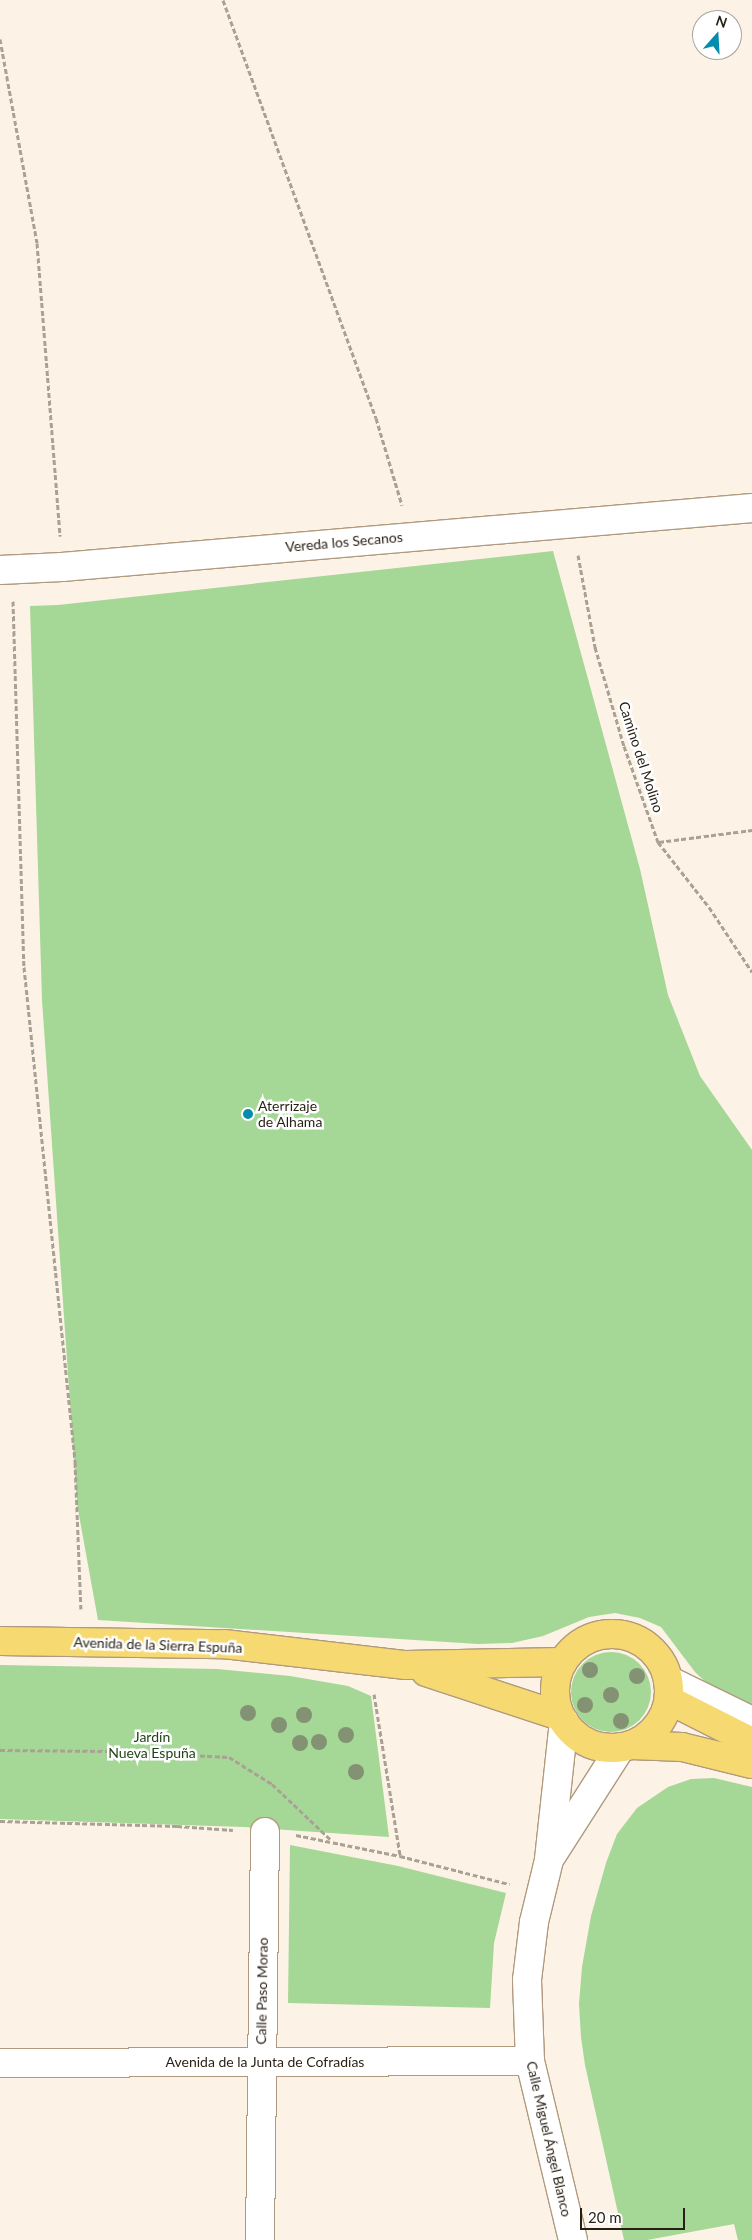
<!DOCTYPE html>
<meta charset="utf-8">
<style>
body{margin:0}
#map{position:relative;width:752px;height:2240px;overflow:hidden;background:#fcf2e6;font-family:Lato,sans-serif}
div>[style]{position:absolute}
[style*='--x']{left:calc(var(--x)*1px);top:calc(var(--y)*1px);width:calc(var(--w)*1px);rotate:calc(var(--a)*1deg)}
.green>*{inset:0;background:#a5d796}
.round{border-radius:50%}
.path>*{height:3px;margin-top:-1.5px;transform-origin:0;background:repeating-linear-gradient(90deg,#aaa195 0 5px,transparent 0 7.5px)}
.roads{filter:drop-shadow(1px 0 #b09a7e) drop-shadow(-1px 0 #b09a7e) drop-shadow(0 1px #b09a7e) drop-shadow(0 -1px #b09a7e)}
.street>*{height:28px;margin:-14px;padding:0 14px;transform-origin:14px;border-radius:14px;background:#fff}
.primary>*{height:28px;margin:-14px;padding:0 14px;transform-origin:14px;border-radius:14px;background:#f6d971}
.primary>.ring{margin:-14px;padding:0;box-sizing:content-box;background:none;border:28px solid #f6d971;border-radius:50%}
.trees>*{width:16px;height:16px;margin:-8px;border-radius:50%;background:#839272}
.dots>*{width:14px;height:14px;translate:-50% -50%;box-sizing:border-box;border:2px solid #fff;border-radius:50%}
span{translate:-50% -50%;white-space:nowrap;text-align:center;line-height:1.15;-webkit-text-stroke:5px #fff;paint-order:stroke}
.street-label{font-size:14px;color:#271f14}
.poi-label{font-size:14px;color:#271f14}
.left{translate:0 -50%;text-align:left}
.park-label{font-size:14px;color:#204414}
.north{position:absolute;left:692px;top:10px;width:50px;height:50px;box-sizing:border-box;background:#fff;border:1px solid #a9a5a1;border-radius:50%;rotate:19deg;font-size:14px;font-weight:700;line-height:20px;text-align:center;color:#271f14}
.north::after{content:'';display:block;margin:auto;width:18px;height:22px;background:#058bab;clip-path:polygon(50% 0,100% 100%,50% 72%,0 100%)}
.scale{position:absolute;left:580px;top:2208px;width:105px;height:22px;box-sizing:border-box;border:2px solid #271f14;border-top:0;padding-left:6px;font-size:15px;line-height:18px;white-space:nowrap;color:#271f14;-webkit-text-stroke:4px #fff;paint-order:stroke}
</style>
<div id="map">
<div class="green">
<i style="clip-path:polygon(553px 551px,640px 869px,668px 995px,700px 1076px,752px 1150px,752px 1705px,712px 1688px,695px 1672px,661px 1627px,640px 1618px,615px 1613px,589px 1617px,543px 1636px,512px 1643px,478px 1644px,98px 1620px,77px 1504px,42px 1000px,30px 606px,58px 605px)"></i>
<i class="round" style="left:571px;top:1652px;width:80px;height:80px"></i>
<i style="clip-path:polygon(0 1665px,217px 1669px,290px 1676px,348px 1686px,371px 1696px,389px 1837px,244px 1827px,0 1819px)"></i>
<i style="clip-path:polygon(714px 1778px,752px 1787px,752px 2240px,738px 2240px,734px 2224px,647px 2240px,624px 2240px,585px 2065px,581px 2037px,579px 2004px,582px 1967px,591px 1916px,606px 1863px,617px 1834px,637px 1808px,668px 1787px,691px 1779px)"></i>
<i style="clip-path:polygon(290px 1845px,398px 1866px,506px 1893px,494px 1943px,490px 2008px,288px 2003px)"></i>
</div>
<div class="path">
<i style="--x:223;--y:0;--w:445;--a:69.9"></i>
<i style="--x:376;--y:418;--w:91;--a:73.4"></i>
<i style="--x:0;--y:39;--w:207;--a:79.7"></i>
<i style="--x:37;--y:243;--w:294;--a:85.5"></i>
<i style="--x:578;--y:555;--w:94;--a:79.5"></i>
<i style="--x:595;--y:647;--w:103;--a:73.7"></i>
<i style="--x:624;--y:746;--w:102;--a:70.5"></i>
<i style="--x:658;--y:842;--w:83;--a:51.9"></i>
<i style="--x:709;--y:907;--w:78;--a:56.5"></i>
<i style="--x:13;--y:601;--w:366;--a:88.3"></i>
<i style="--x:24;--y:967;--w:498;--a:84.1"></i>
<i style="--x:75;--y:1462;--w:147;--a:87.7"></i>
<i style="--x:659;--y:842;--w:94;--a:-7.4"></i>
<i style="--x:374;--y:1694;--w:163;--a:80.8"></i>
<i style="--x:0;--y:1750;--w:110;--a:0.5"></i>
<i style="--x:110;--y:1751;--w:119;--a:2.9"></i>
<i style="--x:229;--y:1757;--w:51;--a:32.1"></i>
<i style="--x:272;--y:1784;--w:81;--a:43.5"></i>
<i style="--x:0;--y:1821;--w:177;--a:1.6"></i>
<i style="--x:177;--y:1826;--w:56;--a:4.1"></i>
<i style="--x:296;--y:1835;--w:106;--a:11.4"></i>
<i style="--x:400;--y:1856;--w:113;--a:14.4"></i>
</div>
<div class="roads">
<div class="street">
<i style="--x:0;--y:570;--w:62;--a:-2.8"></i>
<i style="--x:62;--y:567;--w:693;--a:-4.89"></i>
<i style="--x:668;--y:1680;--w:93;--a:26"></i>
<i style="--x:564;--y:1721;--w:140;--a:96.2"></i>
<i style="--x:549;--y:1860;--w:64;--a:103.6"></i>
<i style="--x:534;--y:1922;--w:58;--a:96.9"></i>
<i style="--x:527;--y:1980;--w:81;--a:87.9"></i>
<i style="--x:530;--y:2061;--w:184;--a:76.5"></i>
<i style="--x:552;--y:1855;--w:128;--a:-57.4"></i>
<i style="--x:0;--y:2063;--w:530;--a:-0.22"></i>
<i style="--x:260;--y:2240;--w:408;--a:-89.3"></i>
</div>
<div class="primary">
<i class="ring" style="left:555px;top:1634px;width:86px;height:86px"></i>
<i style="--x:0;--y:1641;--w:224;--a:0.8"></i>
<i style="--x:224;--y:1644;--w:183;--a:6.6"></i>
<i style="--x:406;--y:1665;--w:157;--a:-1.1"></i>
<i style="--x:426;--y:1672;--w:141;--a:18.2"></i>
<i style="--x:669;--y:1700;--w:93;--a:26.8"></i>
<i style="--x:631;--y:1745;--w:51;--a:2.2"></i>
<i style="--x:682;--y:1747;--w:72;--a:13.7"></i>
</div>
</div>
<div class="trees">
<i style="left:590px;top:1670px"></i>
<i style="left:637px;top:1676px"></i>
<i style="left:611px;top:1695px"></i>
<i style="left:585px;top:1705px"></i>
<i style="left:248px;top:1713px"></i>
<i style="left:304px;top:1715px"></i>
<i style="left:621px;top:1721px"></i>
<i style="left:279px;top:1725px"></i>
<i style="left:346px;top:1735px"></i>
<i style="left:319px;top:1742px"></i>
<i style="left:300px;top:1743px"></i>
<i style="left:356px;top:1772px"></i>
</div>
<div class="dots">
<i style="left:248px;top:1114px;background:#058bab"></i>
</div>
<div class="street-label">
<span style="left:344px;top:542px;rotate:-5deg">Vereda los Secanos</span>
<span style="left:641px;top:757px;rotate:72deg">Camino del Molino</span>
<span style="left:158px;top:1645px;rotate:2deg">Avenida de la Sierra Espuña</span>
<span style="left:262px;top:1991px;rotate:-89deg">Calle Paso Morao</span>
<span style="left:265px;top:2062px">Avenida de la Junta de Cofradías</span>
<span style="left:549px;top:2139px;rotate:77deg">Calle Miguel Ángel Blanco</span>
</div>
<div class="poi-label">
<span class="left" style="left:258px;top:1114px">Aterrizaje<br>de Alhama</span>
</div>
<div class="park-label">
<span style="left:152px;top:1745px">Jardín<br>Nueva Espuña</span>
</div>
<div class="north">N</div>
<div class="scale">20 m</div>
</div>
